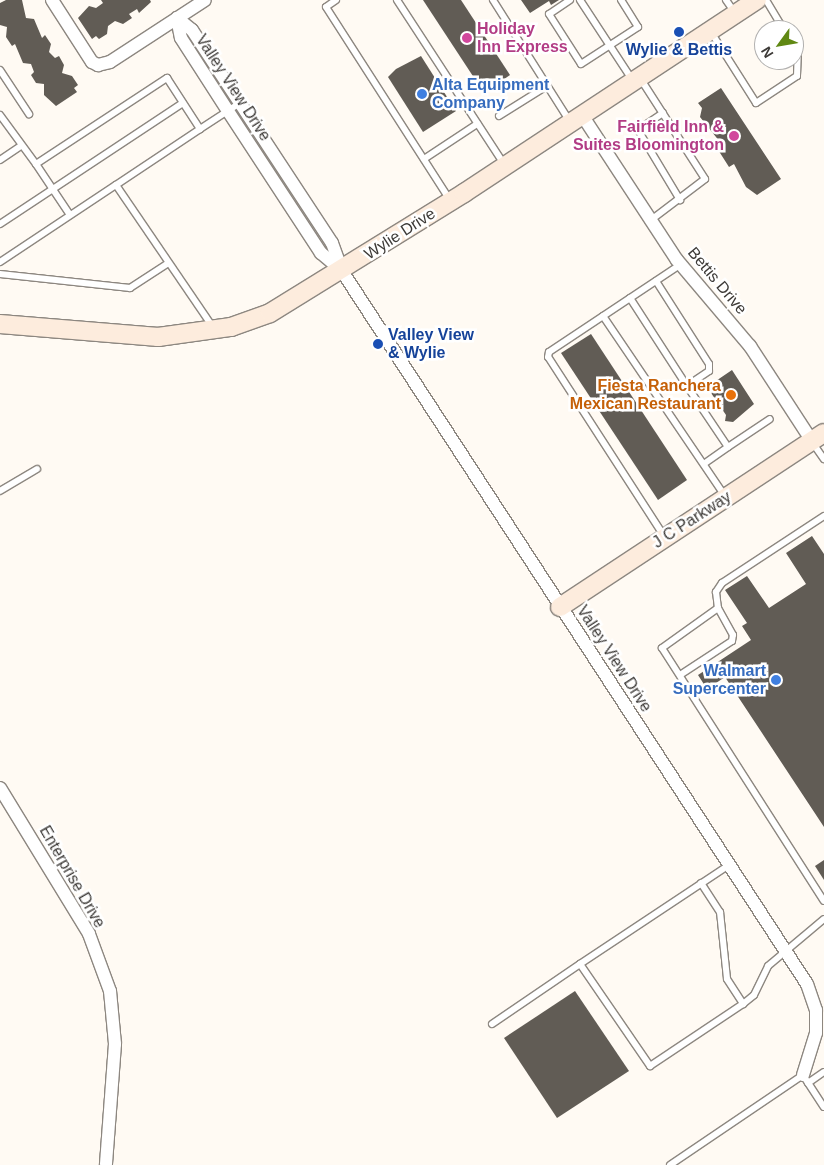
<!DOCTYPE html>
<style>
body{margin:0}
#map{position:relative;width:824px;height:1165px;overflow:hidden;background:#fffaf3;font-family:Arial,sans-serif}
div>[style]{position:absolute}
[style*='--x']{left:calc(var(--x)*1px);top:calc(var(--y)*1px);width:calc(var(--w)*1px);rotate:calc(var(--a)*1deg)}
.building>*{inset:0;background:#615c55}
.roads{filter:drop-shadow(1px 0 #8d8780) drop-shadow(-1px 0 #8d8780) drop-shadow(0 1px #8d8780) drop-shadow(0 -1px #8d8780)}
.lane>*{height:6px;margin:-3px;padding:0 3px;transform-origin:3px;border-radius:3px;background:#fff}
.street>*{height:12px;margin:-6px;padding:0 6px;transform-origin:6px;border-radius:6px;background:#fff}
.secondary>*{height:18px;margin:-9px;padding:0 9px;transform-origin:9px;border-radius:9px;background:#fdecdd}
.dots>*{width:14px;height:14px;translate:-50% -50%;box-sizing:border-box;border:2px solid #fff;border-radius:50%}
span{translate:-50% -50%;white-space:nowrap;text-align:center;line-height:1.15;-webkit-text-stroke:5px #fff;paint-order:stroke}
.hotel-label{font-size:16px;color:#b23c85;font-weight:700}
.left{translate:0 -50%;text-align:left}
.right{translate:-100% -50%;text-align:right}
.transit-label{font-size:16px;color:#164399;font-weight:700}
.shop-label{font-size:16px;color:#366cbe;font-weight:700}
.street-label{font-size:16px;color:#3d3a37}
.food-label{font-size:16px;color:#c56008;font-weight:700}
.north{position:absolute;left:754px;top:20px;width:50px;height:50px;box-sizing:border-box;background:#fff;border:1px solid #b1b0af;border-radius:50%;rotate:238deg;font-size:14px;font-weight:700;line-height:20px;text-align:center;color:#3d3a37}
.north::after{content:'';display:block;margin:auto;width:18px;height:22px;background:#608813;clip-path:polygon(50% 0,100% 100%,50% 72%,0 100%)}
</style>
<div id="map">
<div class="building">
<i style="clip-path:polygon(6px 0,22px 0,26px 18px,34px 19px,42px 38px,45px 35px,51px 44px,49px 52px,55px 58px,59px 56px,64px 65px,62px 73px,72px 76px,78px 85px,74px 88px,77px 92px,56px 106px,44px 95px,44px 84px,36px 83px,31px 75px,34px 72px,31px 64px,23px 63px,15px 44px,12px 46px,6px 37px,7px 27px,0 25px,0 3px)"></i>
<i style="clip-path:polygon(101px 0,150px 0,151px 2px,139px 13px,137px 9px,129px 14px,132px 18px,123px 24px,115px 21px,108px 26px,107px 34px,99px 39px,96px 36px,92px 39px,78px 18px,89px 6px,96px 8px,103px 3px)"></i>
<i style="clip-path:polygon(423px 0,461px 0,510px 75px,484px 93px)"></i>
<i style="clip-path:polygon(521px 0,559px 0,551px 5px,549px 1px,530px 13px)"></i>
<i style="clip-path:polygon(421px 56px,456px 111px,423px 132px,388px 77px,396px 69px)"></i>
<i style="clip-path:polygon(721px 88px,781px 179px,757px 195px,746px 187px,734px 164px,729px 167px,715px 145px,720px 142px,700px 117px,702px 108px,698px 103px)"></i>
<i style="clip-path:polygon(591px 334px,687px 480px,658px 500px,561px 353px)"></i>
<i style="clip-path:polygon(732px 370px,754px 404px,733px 422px,725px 421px,726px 415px,707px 387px)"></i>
<i style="clip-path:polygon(812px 536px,824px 554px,824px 827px,725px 677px,707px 689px,698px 675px,751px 640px,742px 626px,747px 623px,725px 590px,747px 576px,769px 608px,806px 584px,786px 553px)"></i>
<i style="clip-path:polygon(824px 860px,824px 880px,815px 866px)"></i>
<i style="clip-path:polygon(575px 991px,629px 1071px,557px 1118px,504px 1038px)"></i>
</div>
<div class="roads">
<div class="lane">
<i style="--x:336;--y:0;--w:12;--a:145"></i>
<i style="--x:326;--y:7;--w:229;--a:57.3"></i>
<i style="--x:397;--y:0;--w:196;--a:56.9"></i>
<i style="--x:493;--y:0;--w:144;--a:57.7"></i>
<i style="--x:570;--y:0;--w:25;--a:146"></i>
<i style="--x:549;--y:14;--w:59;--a:57.4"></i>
<i style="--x:581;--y:64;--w:68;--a:-33"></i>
<i style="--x:638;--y:27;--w:32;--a:-122"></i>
<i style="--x:580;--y:0;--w:97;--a:56.8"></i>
<i style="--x:726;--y:0;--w:16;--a:55"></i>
<i style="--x:766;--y:0;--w:35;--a:59"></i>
<i style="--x:711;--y:32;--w:84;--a:57.6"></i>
<i style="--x:756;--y:103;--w:49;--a:-33.4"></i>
<i style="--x:797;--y:76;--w:24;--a:-88"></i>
<i style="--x:798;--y:52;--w:7;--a:-124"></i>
<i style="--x:0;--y:70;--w:53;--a:56.6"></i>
<i style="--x:640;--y:78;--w:120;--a:57.2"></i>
<i style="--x:705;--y:179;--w:68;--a:142.8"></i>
<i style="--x:663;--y:113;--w:30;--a:146"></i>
<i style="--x:638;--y:130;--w:82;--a:59"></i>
<i style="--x:0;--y:115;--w:61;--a:53.7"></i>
<i style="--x:36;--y:164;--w:157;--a:-33.3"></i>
<i style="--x:167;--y:78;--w:61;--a:57.1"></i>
<i style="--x:200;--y:129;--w:101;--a:146.3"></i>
<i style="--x:116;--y:185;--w:172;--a:55.7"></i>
<i style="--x:499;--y:116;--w:57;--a:-32"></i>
<i style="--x:200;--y:129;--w:48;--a:-33"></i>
<i style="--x:424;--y:159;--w:64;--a:-33.4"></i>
<i style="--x:0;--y:160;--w:25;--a:-34"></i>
<i style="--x:36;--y:164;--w:61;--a:56.3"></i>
<i style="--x:0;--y:224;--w:219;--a:-33.5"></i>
<i style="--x:0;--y:262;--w:139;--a:-33.6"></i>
<i style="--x:0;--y:274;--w:131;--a:6.1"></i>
<i style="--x:130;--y:288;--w:44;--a:-33"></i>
<i style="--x:656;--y:281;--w:98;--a:57.4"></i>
<i style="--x:709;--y:364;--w:7;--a:90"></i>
<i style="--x:709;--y:371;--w:27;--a:146"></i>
<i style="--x:687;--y:386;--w:73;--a:56.1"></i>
<i style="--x:728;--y:447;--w:29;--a:145"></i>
<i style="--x:630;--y:298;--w:105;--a:57.1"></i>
<i style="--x:603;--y:316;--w:217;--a:55.9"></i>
<i style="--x:812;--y:442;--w:21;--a:55"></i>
<i style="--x:728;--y:447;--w:50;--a:-33.7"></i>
<i style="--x:0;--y:491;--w:43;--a:-30.7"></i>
<i style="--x:824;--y:516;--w:122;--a:146.7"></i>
<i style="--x:722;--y:583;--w:11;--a:124"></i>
<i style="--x:716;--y:592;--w:16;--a:83"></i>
<i style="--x:718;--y:608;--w:69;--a:144.5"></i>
<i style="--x:662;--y:648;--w:300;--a:57.4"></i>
<i style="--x:664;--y:536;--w:213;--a:-122.9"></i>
<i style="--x:548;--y:357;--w:5;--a:-79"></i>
<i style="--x:549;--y:352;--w:157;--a:-33.6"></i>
<i style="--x:680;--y:675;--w:62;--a:-33.2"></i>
<i style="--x:732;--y:641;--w:6;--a:-81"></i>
<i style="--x:733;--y:635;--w:31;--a:-119"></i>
<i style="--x:701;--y:883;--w:35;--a:57"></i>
<i style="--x:720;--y:912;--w:67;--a:84"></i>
<i style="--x:727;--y:979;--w:30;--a:57"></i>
<i style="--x:743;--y:1004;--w:14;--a:-39"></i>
<i style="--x:754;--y:995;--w:32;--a:-64"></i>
<i style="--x:768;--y:966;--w:73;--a:-40"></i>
<i style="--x:580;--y:964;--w:179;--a:-33.6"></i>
<i style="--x:492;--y:1024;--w:107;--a:-34.3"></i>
<i style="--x:580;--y:964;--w:124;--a:55.5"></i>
<i style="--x:650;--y:1066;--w:112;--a:-33.7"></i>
<i style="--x:808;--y:1083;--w:19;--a:-35"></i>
<i style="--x:670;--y:1165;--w:161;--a:-34.1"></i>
<i style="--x:803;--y:1075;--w:38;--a:57"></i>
</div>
<div class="street">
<i style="--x:52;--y:0;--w:74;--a:57.2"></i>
<i style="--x:92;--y:62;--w:7;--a:27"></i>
<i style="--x:98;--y:65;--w:12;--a:-14"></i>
<i style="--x:110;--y:62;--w:113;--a:-33.1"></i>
<i style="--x:177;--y:18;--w:19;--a:39"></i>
<i style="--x:192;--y:30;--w:255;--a:56.7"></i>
<i style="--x:332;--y:243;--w:30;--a:70"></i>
<i style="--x:342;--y:271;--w:851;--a:56.89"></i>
<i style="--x:807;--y:984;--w:28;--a:71"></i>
<i style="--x:816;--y:1010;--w:23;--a:90"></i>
<i style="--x:816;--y:1033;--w:44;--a:107.2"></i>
<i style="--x:177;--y:18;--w:20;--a:79"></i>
<i style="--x:181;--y:38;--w:87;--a:57.2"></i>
<i style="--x:228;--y:111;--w:170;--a:56.8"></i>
<i style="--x:321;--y:253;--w:26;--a:40"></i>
<i style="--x:582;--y:115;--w:173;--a:56.8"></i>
<i style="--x:677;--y:260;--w:113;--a:49.7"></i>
<i style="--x:750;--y:346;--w:113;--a:56.9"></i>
<i style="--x:0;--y:788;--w:171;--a:58.6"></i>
<i style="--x:89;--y:934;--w:61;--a:69.8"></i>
<i style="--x:110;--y:991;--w:53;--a:84.6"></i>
<i style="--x:115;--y:1044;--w:121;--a:94.3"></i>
</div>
<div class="secondary">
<i style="--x:0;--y:324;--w:159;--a:4.7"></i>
<i style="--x:158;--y:337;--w:74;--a:-7.8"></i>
<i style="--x:231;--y:327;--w:41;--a:-19.7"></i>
<i style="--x:270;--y:313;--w:228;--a:-31.7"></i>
<i style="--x:464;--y:193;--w:351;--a:-33.4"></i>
<i style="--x:560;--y:607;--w:316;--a:-33.4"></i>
</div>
</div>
<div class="dots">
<i style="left:679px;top:32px;background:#1a4fb4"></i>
<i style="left:467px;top:38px;background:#d1479c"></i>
<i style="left:422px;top:94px;background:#3f7fe0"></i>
<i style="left:734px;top:136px;background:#d1479c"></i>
<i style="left:378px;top:344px;background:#1a4fb4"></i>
<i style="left:731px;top:395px;background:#e8710a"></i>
<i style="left:776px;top:680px;background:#3f7fe0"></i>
</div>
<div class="hotel-label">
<span class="left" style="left:477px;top:38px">Holiday<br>Inn Express</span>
<span class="right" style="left:724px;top:136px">Fairfield Inn &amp;<br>Suites Bloomington</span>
</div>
<div class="transit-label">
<span style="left:679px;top:50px">Wylie &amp; Bettis</span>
<span class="left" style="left:388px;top:344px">Valley View<br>&amp; Wylie</span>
</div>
<div class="shop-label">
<span class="left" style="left:432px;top:94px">Alta Equipment<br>Company</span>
<span class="right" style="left:766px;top:680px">Walmart<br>Supercenter</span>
</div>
<div class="street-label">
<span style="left:233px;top:88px;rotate:57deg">Valley View Drive</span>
<span style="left:400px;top:234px;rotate:-33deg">Wylie Drive</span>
<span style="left:717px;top:281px;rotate:50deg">Bettis Drive</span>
<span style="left:692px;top:520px;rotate:-33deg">J C Parkway</span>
<span style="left:614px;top:659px;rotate:57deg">Valley View Drive</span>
<span style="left:72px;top:877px;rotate:60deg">Enterprise Drive</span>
</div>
<div class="food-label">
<span class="right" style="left:721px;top:395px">Fiesta Ranchera<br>Mexican Restaurant</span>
</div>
<div class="north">N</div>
</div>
